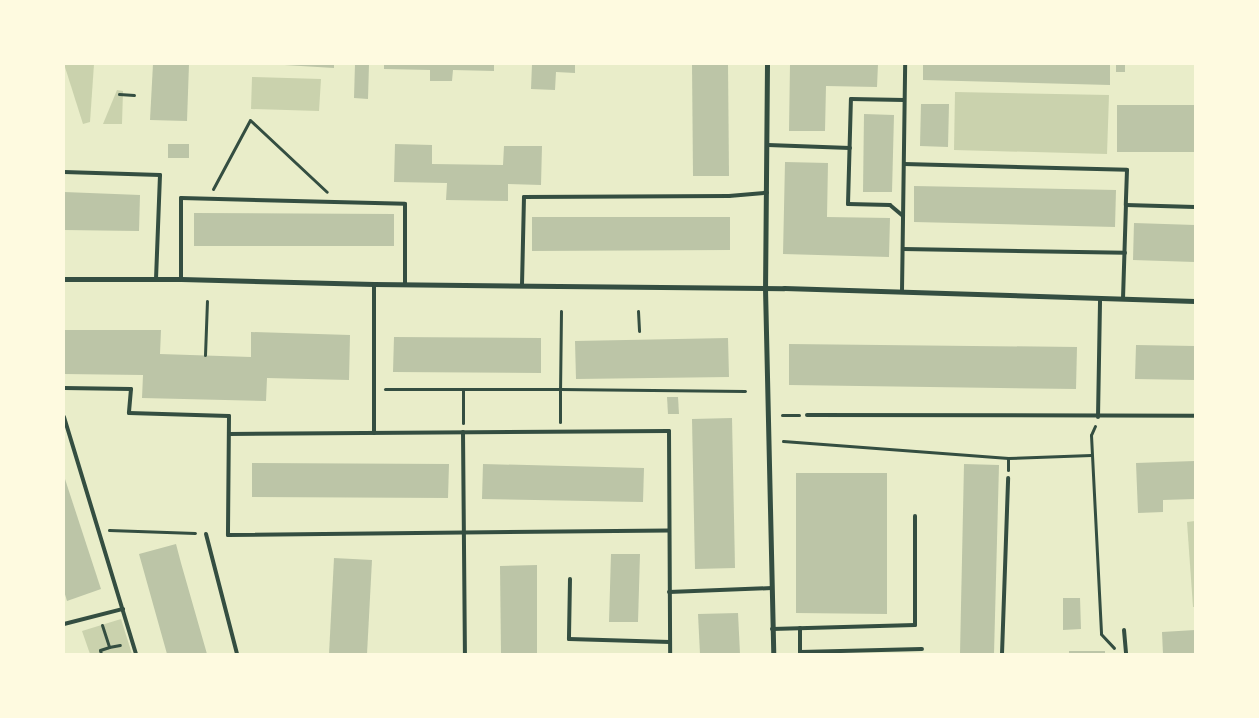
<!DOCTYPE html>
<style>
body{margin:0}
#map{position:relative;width:1259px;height:718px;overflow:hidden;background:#e9edc9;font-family:Lato,sans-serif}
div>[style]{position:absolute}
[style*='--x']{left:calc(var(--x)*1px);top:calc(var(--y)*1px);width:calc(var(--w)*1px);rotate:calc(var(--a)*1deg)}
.green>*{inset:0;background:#cad2ad}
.building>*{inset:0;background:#bcc5a7}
.path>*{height:3px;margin:-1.5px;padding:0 1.5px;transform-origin:1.5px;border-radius:1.5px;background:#344e41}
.service>*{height:4px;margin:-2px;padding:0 2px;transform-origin:2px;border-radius:2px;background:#344e41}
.minor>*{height:5px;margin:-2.5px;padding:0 2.5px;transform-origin:2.5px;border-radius:2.5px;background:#344e41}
span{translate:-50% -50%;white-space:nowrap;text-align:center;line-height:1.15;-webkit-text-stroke:4.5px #fefae0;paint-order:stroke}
.frame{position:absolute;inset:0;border:65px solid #fefae0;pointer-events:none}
</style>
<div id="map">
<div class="green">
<i style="clip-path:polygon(64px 64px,94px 64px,90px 122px,83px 124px)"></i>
<i style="clip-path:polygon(252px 77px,321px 79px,319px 111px,251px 109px)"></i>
<i style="clip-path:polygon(117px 90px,123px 91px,122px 124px,103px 124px)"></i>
<i style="clip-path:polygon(955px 92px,1109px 95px,1107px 154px,954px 150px)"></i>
<i style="clip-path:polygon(1195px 521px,1195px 607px,1193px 607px,1187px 522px)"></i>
<i style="clip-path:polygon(121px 619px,132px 654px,90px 654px,82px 631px)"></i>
</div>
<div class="building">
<i style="clip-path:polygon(153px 64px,189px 64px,187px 121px,150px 120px)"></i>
<i style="clip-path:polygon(268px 64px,334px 64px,334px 68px)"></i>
<i style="clip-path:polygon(355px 64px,369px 64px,368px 99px,354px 98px)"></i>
<i style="clip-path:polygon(384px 64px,494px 64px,494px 71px,453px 70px,452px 81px,430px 81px,430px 70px,384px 69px)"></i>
<i style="clip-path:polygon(532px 64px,575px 64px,575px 73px,556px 72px,555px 90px,531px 89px)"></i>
<i style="clip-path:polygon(692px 64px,728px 64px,729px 176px,693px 176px)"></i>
<i style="clip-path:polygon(790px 64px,878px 64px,877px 87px,826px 86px,825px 131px,789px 131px)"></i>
<i style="clip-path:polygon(923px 64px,1110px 64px,1110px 85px,923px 80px)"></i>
<i style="clip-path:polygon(1116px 64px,1125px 64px,1125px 72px,1116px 72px)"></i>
<i style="clip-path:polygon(921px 104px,949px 104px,948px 147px,920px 146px)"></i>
<i style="clip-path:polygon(1117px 105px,1195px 105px,1195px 152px,1117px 152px)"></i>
<i style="clip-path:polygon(864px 114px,894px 115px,892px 192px,863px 192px)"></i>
<i style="clip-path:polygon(168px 144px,189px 144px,189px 158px,168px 158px)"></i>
<i style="clip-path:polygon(395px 144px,432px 145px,432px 164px,503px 165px,504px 146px,542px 146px,541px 185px,508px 184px,508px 201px,446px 200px,447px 183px,394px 182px)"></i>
<i style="clip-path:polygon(785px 162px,828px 163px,827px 217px,890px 218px,889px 257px,783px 254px)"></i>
<i style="clip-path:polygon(914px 186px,1116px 190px,1115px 227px,914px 222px)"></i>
<i style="clip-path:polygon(64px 192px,140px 195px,139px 231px,64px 230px)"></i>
<i style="clip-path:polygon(194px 213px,394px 214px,394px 246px,194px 246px)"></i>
<i style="clip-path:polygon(532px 217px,730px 217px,730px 250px,532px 251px)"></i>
<i style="clip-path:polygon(1134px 223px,1195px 225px,1195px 262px,1133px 260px)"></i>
<i style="clip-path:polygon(64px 330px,161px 330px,160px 354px,251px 357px,251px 332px,350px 335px,349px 380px,267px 378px,266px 401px,142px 398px,143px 375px,64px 374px)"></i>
<i style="clip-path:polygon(394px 337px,541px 338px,541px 373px,393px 372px)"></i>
<i style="clip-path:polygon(728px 338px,729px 377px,576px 379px,575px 341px)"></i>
<i style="clip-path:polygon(789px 344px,1077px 347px,1076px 389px,789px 385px)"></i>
<i style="clip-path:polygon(1136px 345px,1195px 346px,1195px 380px,1135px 379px)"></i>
<i style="clip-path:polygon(667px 397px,678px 397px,679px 414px,668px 414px)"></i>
<i style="clip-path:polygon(732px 418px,735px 568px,695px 569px,692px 419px)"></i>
<i style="clip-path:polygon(1195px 461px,1195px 499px,1163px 500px,1163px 512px,1138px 513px,1136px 463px)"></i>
<i style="clip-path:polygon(252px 463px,449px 464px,448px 498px,252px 497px)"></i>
<i style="clip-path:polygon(483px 464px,644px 468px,643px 502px,482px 499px)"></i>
<i style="clip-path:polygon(964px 464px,999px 465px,994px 654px,960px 654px)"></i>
<i style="clip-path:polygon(796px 473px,887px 473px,887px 614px,796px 613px)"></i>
<i style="clip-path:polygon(64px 476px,101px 589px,67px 601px,64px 591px)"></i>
<i style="clip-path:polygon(176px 544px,181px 563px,207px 654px,167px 654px,139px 554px)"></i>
<i style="clip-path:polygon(611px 554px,640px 554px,638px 622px,609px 622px)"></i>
<i style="clip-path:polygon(334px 558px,372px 560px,367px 654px,329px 654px)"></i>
<i style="clip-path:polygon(537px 565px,537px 654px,501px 654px,500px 566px)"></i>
<i style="clip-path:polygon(1063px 598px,1080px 598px,1081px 629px,1063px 630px)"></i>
<i style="clip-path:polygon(738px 613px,740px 654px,700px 654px,698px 614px)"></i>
<i style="clip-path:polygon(1195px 630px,1195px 654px,1163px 654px,1162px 632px)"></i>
<i style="clip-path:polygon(1069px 651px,1105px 651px,1105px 654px,1069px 654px)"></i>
</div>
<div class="path">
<i style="--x:119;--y:94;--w:15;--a:4"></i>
<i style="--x:213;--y:189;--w:78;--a:-61.8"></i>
<i style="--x:250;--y:120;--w:105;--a:43.1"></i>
<i style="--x:561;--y:311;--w:78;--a:90.7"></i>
<i style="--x:560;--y:389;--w:185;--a:0.6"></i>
<i style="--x:638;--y:311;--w:20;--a:87"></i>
<i style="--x:205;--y:355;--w:54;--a:-87.9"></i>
<i style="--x:385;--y:389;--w:175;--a:0"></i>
<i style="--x:560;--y:389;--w:33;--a:90"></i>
<i style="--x:782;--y:415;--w:17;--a:0"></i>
<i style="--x:463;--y:423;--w:34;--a:-90"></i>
<i style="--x:1095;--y:426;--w:10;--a:114"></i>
<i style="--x:1091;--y:435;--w:199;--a:87.1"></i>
<i style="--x:1101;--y:634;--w:19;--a:47"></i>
<i style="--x:783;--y:441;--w:226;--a:4.3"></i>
<i style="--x:1008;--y:458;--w:83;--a:-2.1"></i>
<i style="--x:1008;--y:458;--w:12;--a:90"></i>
<i style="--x:109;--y:530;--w:86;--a:2"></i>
<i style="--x:102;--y:625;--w:23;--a:72"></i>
<i style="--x:109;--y:647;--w:11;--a:-10"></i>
<i style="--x:101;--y:654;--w:4;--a:-104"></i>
<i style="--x:100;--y:650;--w:9;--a:-18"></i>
</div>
<div class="service">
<i style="--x:768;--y:145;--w:82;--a:2.1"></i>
<i style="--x:904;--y:164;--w:223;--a:1.5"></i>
<i style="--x:1127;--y:170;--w:35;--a:92"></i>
<i style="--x:64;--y:172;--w:96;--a:1.8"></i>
<i style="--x:160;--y:175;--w:104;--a:92.2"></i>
<i style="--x:903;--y:216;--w:17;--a:-140"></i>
<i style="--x:890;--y:205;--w:42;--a:-178.6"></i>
<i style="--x:848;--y:204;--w:105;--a:-88.4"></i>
<i style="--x:851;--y:99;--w:53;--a:1.1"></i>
<i style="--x:903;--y:249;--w:222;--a:1"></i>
<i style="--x:181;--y:279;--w:81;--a:-90"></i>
<i style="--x:181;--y:198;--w:224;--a:1.5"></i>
<i style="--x:405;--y:204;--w:79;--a:90"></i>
<i style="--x:374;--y:284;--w:149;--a:90"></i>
<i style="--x:522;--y:285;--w:88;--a:-88.7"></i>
<i style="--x:524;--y:197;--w:205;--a:-0.3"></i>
<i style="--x:729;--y:196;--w:38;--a:-5"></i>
<i style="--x:902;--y:291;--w:227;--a:-89.2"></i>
<i style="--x:1123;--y:299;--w:94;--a:-88.2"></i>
<i style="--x:1126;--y:205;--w:69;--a:1.7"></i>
<i style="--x:64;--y:388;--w:67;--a:0.9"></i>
<i style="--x:131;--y:389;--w:24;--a:95"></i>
<i style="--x:129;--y:413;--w:100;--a:1.7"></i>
<i style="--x:229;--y:416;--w:119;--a:90.5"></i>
<i style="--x:228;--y:535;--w:441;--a:-0.6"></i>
<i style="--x:807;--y:415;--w:388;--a:0.1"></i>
<i style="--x:64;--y:417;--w:248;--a:73.1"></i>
<i style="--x:1098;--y:417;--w:118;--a:-89"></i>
<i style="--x:463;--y:432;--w:222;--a:89.5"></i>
<i style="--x:229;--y:434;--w:440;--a:-0.4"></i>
<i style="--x:669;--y:431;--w:223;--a:89.7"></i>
<i style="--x:206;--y:534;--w:124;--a:75.5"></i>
<i style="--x:570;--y:579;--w:60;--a:91"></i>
<i style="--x:569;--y:639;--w:101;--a:1.7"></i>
<i style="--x:669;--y:592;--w:103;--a:-2.2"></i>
<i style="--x:64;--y:624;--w:61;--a:-14.3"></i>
<i style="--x:800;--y:628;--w:24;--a:90"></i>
<i style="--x:772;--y:629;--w:143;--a:-1.6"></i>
<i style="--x:915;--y:625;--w:109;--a:-90"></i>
<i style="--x:1124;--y:630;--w:24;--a:85"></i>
<i style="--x:800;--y:652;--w:122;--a:-1.4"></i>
<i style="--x:1002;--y:654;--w:176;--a:-88"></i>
</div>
<div class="minor">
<i style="--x:767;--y:64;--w:224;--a:90.5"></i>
<i style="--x:765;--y:288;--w:366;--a:88.7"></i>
<i style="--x:64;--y:279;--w:117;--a:0"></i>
<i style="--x:181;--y:279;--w:193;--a:1.5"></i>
<i style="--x:374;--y:284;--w:410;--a:0.6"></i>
<i style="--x:784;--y:288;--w:411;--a:1.8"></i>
</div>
<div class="frame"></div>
</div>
